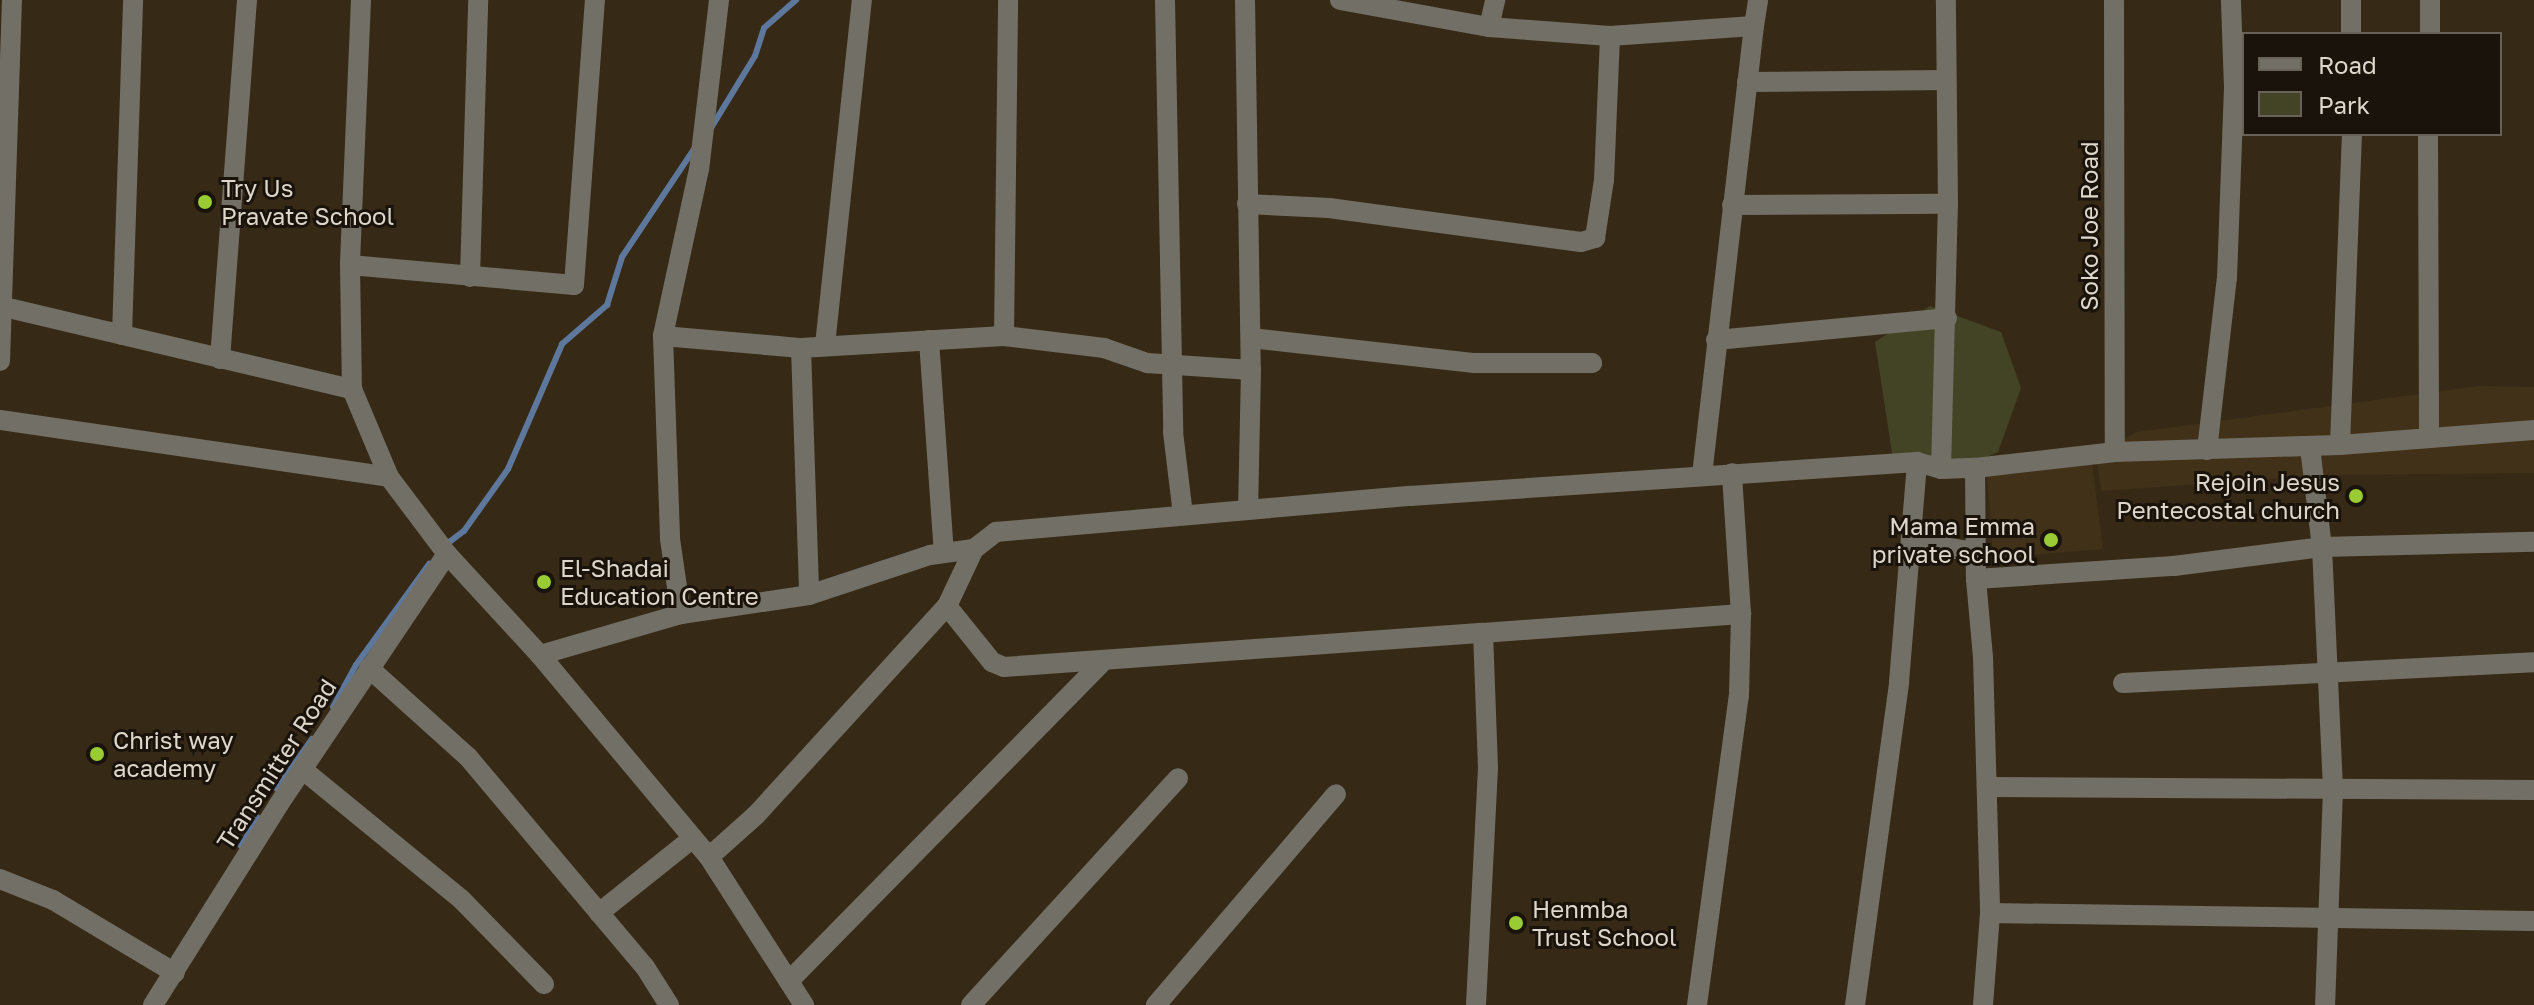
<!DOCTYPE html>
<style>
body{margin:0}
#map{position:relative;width:2534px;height:1005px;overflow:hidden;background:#362a17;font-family:"Golos Text",sans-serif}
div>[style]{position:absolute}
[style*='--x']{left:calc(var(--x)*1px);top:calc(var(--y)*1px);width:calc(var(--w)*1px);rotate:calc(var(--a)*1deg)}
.built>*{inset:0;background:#413119}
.green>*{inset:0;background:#424425}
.stream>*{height:6px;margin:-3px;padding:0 3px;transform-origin:3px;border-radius:3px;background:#5d789c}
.minor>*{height:20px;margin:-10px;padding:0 10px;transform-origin:10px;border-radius:10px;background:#727066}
.dots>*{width:22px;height:22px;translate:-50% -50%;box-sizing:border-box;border:4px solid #19130b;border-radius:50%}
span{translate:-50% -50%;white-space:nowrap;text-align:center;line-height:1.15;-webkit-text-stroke:6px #19130b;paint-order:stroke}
.poi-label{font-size:24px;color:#ded6cb}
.left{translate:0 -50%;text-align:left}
.right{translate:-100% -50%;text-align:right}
.street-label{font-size:24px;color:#ded6cb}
.legend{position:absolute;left:2242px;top:32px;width:260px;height:104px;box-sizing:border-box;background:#19130b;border:2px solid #686158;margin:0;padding:10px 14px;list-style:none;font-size:24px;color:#ded6cb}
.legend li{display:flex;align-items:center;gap:16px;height:40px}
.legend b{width:40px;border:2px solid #686158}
</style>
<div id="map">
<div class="built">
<i style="clip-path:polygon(2479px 386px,2534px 387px,2534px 473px,2333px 475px,2101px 491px,2096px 453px,2137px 432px)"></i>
<i style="clip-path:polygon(2092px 463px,2103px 549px,1993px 558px,1987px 473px)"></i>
</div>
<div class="green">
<i style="clip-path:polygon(1930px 306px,2001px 332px,2021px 388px,1998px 452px,1948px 474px,1893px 459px,1875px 342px)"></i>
</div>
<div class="stream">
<i style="--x:711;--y:128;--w:84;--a:-58.6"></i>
<i style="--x:755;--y:56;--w:29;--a:-72"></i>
<i style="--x:764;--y:28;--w:43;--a:-41.2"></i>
<i style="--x:444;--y:546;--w:25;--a:-37"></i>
<i style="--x:464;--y:531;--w:76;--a:-54.6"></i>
<i style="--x:508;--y:469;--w:136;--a:-66.6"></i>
<i style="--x:562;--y:344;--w:60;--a:-40.9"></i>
<i style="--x:607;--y:305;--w:50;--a:-72.6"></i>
<i style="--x:622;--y:257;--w:130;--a:-56.3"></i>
<i style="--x:333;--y:707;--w:48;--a:-61.3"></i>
<i style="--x:356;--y:665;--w:125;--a:-54.1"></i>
<i style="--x:277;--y:789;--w:61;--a:-55"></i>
<i style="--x:241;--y:846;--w:33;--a:-59"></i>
</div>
<div class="minor">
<i style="--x:361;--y:0;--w:265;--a:92.4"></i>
<i style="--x:350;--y:265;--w:124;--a:89.1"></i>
<i style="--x:352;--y:389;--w:95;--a:67.2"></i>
<i style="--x:389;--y:477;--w:96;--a:53"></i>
<i style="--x:447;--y:554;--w:137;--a:47.4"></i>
<i style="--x:540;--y:655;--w:263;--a:50.1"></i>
<i style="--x:709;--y:857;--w:176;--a:57.3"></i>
<i style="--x:719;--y:0;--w:170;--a:96.7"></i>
<i style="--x:699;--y:169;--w:171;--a:102.2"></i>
<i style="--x:663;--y:336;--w:139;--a:5"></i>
<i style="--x:801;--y:348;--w:203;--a:-3.4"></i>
<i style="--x:1004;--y:336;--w:101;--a:6.8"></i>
<i style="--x:1104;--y:348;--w:46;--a:19.2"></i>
<i style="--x:1147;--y:363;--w:104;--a:3.9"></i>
<i style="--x:1165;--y:0;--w:432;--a:88.9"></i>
<i style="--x:1173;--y:432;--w:84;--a:83.1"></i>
<i style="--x:1245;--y:0;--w:370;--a:89.1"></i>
<i style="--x:1251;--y:370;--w:139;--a:91.2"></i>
<i style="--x:1340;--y:0;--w:151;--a:10.3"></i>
<i style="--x:1489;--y:27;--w:121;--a:4.3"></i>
<i style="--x:1610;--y:36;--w:144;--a:-4"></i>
<i style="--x:1754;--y:26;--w:26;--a:-81"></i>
<i style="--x:2114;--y:0;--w:452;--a:89.9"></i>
<i style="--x:2351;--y:0;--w:34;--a:90"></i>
<i style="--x:1489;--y:27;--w:28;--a:-77"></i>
<i style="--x:2430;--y:34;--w:34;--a:-90"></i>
<i style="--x:1747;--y:82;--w:198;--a:-0.6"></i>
<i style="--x:2428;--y:134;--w:304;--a:89.8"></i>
<i style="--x:1247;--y:204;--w:82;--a:2.8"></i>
<i style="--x:1329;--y:208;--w:254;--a:7.7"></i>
<i style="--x:1581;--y:242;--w:15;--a:-16"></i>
<i style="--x:1595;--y:238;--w:59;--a:-81.2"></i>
<i style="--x:1604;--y:180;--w:144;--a:-87.6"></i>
<i style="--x:1732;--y:205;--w:216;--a:-0.3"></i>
<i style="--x:350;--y:265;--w:225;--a:5.1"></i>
<i style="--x:574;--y:285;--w:286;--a:-85.8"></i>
<i style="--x:470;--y:277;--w:277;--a:-88.3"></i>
<i style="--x:0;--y:306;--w:362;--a:13.3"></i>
<i style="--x:122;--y:335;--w:335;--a:-88.1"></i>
<i style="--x:663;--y:336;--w:203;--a:88"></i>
<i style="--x:670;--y:539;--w:76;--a:81.7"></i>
<i style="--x:1004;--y:336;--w:336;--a:-89.3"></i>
<i style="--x:1251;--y:338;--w:225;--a:6.4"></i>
<i style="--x:1475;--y:363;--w:117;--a:0"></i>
<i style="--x:1592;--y:363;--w:5;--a:180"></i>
<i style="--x:929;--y:340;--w:213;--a:86"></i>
<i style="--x:1716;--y:340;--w:232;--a:-5.4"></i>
<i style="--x:825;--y:345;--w:347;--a:-83.9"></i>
<i style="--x:801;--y:348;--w:247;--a:88.1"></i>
<i style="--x:220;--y:359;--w:360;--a:-85.7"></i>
<i style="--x:0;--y:361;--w:361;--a:-88.1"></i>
<i style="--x:0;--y:420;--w:393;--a:8.3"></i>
<i style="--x:2340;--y:445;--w:311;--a:-87.8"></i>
<i style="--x:2310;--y:447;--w:101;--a:83.2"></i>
<i style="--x:2322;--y:547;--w:242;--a:87.4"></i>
<i style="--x:2333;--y:789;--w:216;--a:92.1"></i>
<i style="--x:2207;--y:450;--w:173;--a:-83.4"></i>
<i style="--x:2227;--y:278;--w:190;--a:-87.9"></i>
<i style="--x:2234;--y:88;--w:88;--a:-92"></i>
<i style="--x:1975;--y:468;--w:141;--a:-6.5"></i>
<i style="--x:2115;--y:452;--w:225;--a:-1.8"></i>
<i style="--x:2340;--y:445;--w:195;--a:-4.4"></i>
<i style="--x:1941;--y:469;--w:34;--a:-2"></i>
<i style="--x:1975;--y:468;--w:111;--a:89.5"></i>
<i style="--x:1976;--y:579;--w:198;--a:-3.8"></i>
<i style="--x:2174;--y:566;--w:149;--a:-7.3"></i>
<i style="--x:2322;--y:547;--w:212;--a:-1.4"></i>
<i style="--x:1702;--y:475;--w:452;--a:-83.4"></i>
<i style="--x:1912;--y:542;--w:64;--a:9"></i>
<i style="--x:1976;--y:579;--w:78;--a:84.9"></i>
<i style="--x:1983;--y:657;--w:256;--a:88.4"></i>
<i style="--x:1990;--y:913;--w:544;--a:0.84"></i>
<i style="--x:947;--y:606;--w:72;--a:51.2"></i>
<i style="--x:992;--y:662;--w:13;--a:23"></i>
<i style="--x:1004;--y:667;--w:480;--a:-4.1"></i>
<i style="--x:540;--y:655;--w:147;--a:-16.2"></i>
<i style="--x:681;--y:614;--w:129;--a:-8.4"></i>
<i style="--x:809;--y:595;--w:127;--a:-18.3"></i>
<i style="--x:930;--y:555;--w:44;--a:-7.8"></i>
<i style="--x:369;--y:668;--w:133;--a:42"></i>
<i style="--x:468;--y:757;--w:275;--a:49.9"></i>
<i style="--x:645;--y:967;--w:45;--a:57.7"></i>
<i style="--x:2123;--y:683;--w:412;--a:-2.9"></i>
<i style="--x:302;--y:769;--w:205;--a:39.3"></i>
<i style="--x:461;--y:899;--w:119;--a:45.7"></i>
<i style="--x:1987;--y:787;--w:547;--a:0.31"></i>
<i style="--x:709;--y:857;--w:63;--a:-41.8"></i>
<i style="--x:756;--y:815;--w:283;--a:-47.6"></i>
<i style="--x:947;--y:606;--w:63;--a:-64.7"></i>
<i style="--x:974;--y:549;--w:28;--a:-38"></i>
<i style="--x:996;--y:532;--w:416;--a:-5"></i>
<i style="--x:1410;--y:496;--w:508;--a:-3.84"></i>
<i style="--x:0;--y:879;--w:57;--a:21.6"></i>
<i style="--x:53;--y:900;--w:142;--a:30.9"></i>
<i style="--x:599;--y:913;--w:120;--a:-38.6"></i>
<i style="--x:789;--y:981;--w:445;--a:-45.5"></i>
<i style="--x:153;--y:1005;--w:237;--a:-57.9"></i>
<i style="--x:279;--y:804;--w:301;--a:-56.1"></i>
<i style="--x:971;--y:1005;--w:307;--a:-47.6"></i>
<i style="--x:1156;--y:1005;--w:277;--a:-49.5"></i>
<i style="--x:1476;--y:1005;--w:237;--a:-87.1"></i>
<i style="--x:1488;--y:768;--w:135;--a:-92.1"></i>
<i style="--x:1483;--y:633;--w:259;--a:-4.2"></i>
<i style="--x:1697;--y:1005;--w:312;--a:-82.3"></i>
<i style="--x:1739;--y:696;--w:82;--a:-88.6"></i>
<i style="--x:1741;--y:614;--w:141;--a:-93.7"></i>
<i style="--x:1855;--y:1005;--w:326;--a:-82.2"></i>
<i style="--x:1899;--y:682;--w:221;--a:-85.3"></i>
<i style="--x:1917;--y:462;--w:25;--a:16"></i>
<i style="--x:1941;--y:469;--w:265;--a:-88.5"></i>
<i style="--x:1948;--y:204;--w:204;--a:-90.6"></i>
<i style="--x:1983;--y:1005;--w:92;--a:-85.6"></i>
</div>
<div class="dots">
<i style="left:205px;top:202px;background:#99cb35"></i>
<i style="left:2356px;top:496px;background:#99cb35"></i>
<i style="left:2051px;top:540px;background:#99cb35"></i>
<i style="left:544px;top:582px;background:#99cb35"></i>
<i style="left:97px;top:754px;background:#99cb35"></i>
<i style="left:1516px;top:923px;background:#99cb35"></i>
</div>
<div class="poi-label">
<span class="left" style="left:221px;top:202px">Try Us<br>Pravate School</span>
<span class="right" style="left:2340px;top:496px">Rejoin Jesus<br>Pentecostal church</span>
<span class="right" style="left:2035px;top:540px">Mama Emma<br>private school</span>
<span class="left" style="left:560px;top:582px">El-Shadai<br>Education Centre</span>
<span class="left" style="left:113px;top:754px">Christ way<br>academy</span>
<span class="left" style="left:1532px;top:923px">Henmba<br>Trust School</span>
</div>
<div class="street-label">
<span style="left:2089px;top:226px;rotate:-90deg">Soko Joe Road</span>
<span style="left:276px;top:764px;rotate:-57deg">Transmitter Road</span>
</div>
<ul class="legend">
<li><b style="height:10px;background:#727066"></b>Road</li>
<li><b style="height:22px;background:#424425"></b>Park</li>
</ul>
</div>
